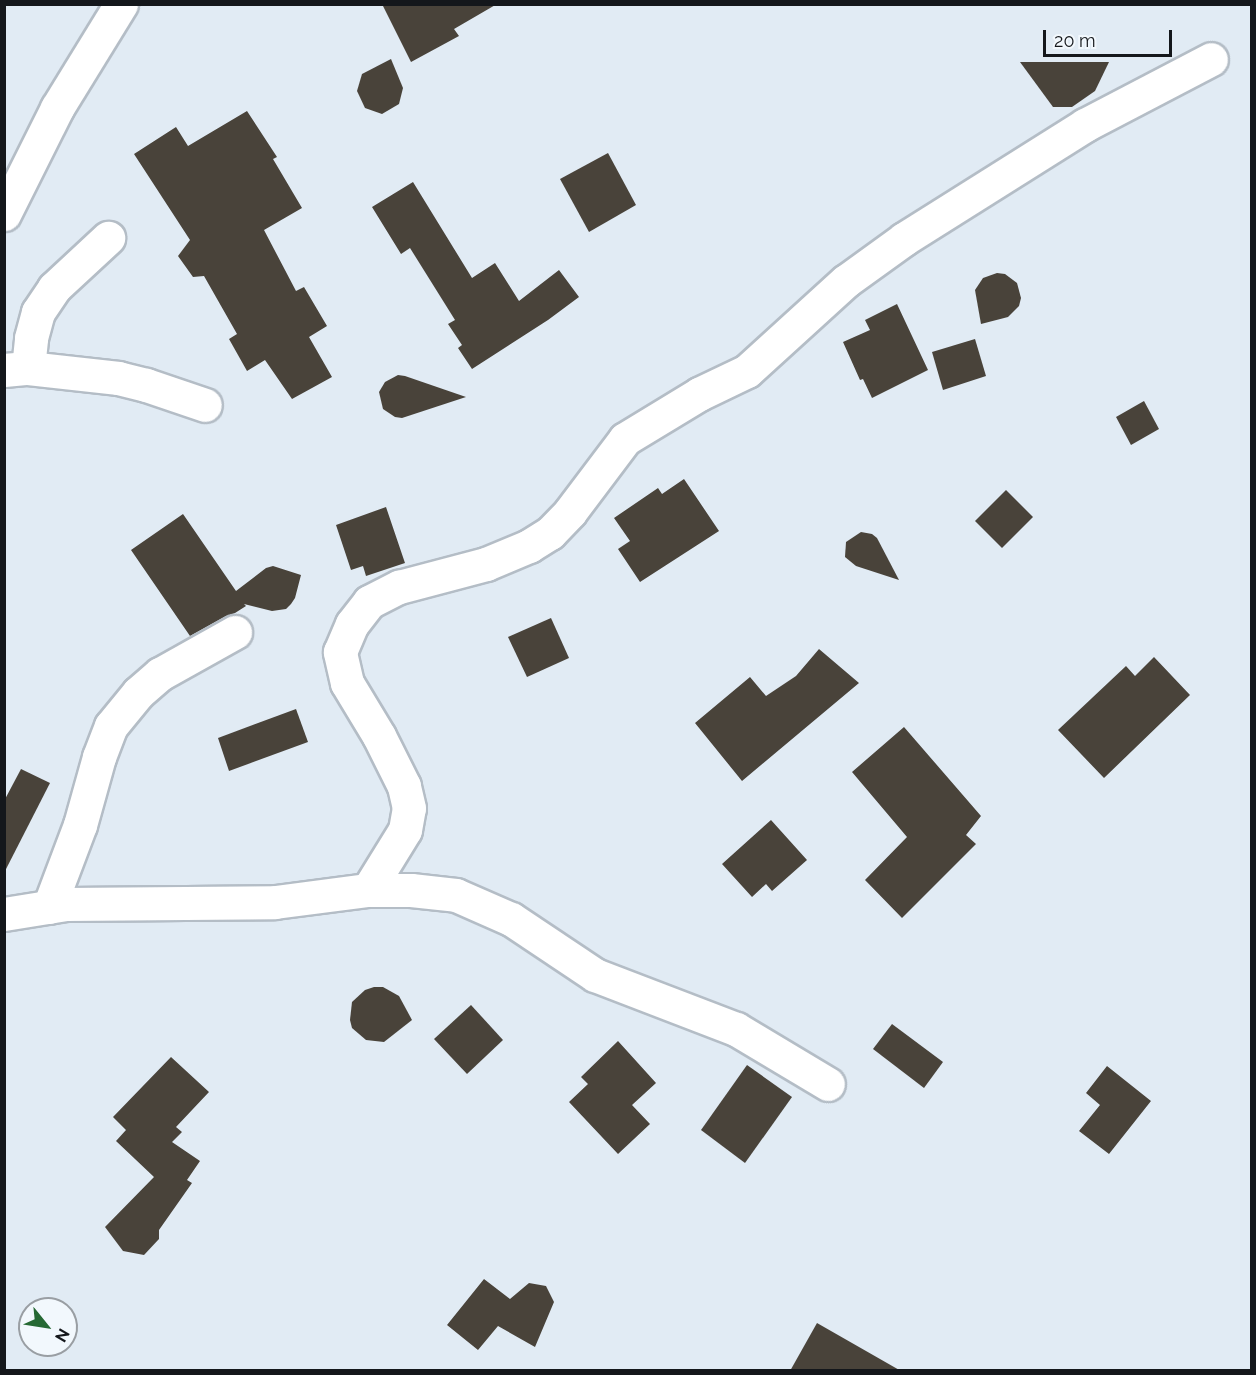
<!DOCTYPE html>
<style>
body{margin:0}
#map{position:relative;width:1256px;height:1375px;overflow:hidden;background:#e1ebf4;font-family:Raleway,sans-serif}
div>[style]{position:absolute}
[style*='--x']{left:calc(var(--x)*1px);top:calc(var(--y)*1px);width:calc(var(--w)*1px);rotate:calc(var(--a)*1deg)}
.building>*{inset:0;background:#49433a}
.roads{filter:drop-shadow(2px 0 #b4bdc6) drop-shadow(-2px 0 #b4bdc6) drop-shadow(0 2px #b4bdc6) drop-shadow(0 -2px #b4bdc6)}
.minor>*{height:33px;margin:-16.5px;padding:0 16.5px;transform-origin:16.5px;border-radius:16.5px;background:#fff}
span{translate:-50% -50%;white-space:nowrap;text-align:center;line-height:1.15;-webkit-text-stroke:6px #f2f8fd;paint-order:stroke}
.frame{position:absolute;inset:0;border:6px solid #14171b;pointer-events:none}
.north{position:absolute;left:18px;top:1297px;width:60px;height:60px;box-sizing:border-box;background:#f2f8fd;border:2px solid #999ea3;border-radius:50%;rotate:120deg;font-size:16px;font-weight:700;line-height:24px;text-align:center;color:#14171b}
.north::after{content:'';display:block;margin:auto;width:21px;height:27px;background:#266934;clip-path:polygon(50% 0,100% 100%,50% 72%,0 100%)}
.scale{position:absolute;left:1043px;top:30px;width:129px;height:27px;box-sizing:border-box;border:3px solid #14171b;border-top:0;padding-left:8px;font-size:18px;line-height:21px;white-space:nowrap;color:#14171b;-webkit-text-stroke:4px #f2f8fd;paint-order:stroke}
</style>
<div id="map">
<div class="building">
<i style="clip-path:polygon(382px 4px,497px 4px,454px 29px,459px 36px,411px 62px)"></i>
<i style="clip-path:polygon(391px 59px,403px 88px,399px 104px,382px 114px,365px 108px,357px 91px,362px 74px)"></i>
<i style="clip-path:polygon(1020px 62px,1109px 62px,1095px 91px,1072px 107px,1053px 107px)"></i>
<i style="clip-path:polygon(247px 111px,277px 157px,273px 159px,302px 208px,264px 230px,296px 291px,304px 287px,327px 326px,309px 337px,332px 377px,292px 399px,265px 360px,247px 371px,229px 339px,237px 334px,204px 276px,193px 277px,178px 256px,190px 240px,134px 154px,176px 127px,188px 146px)"></i>
<i style="clip-path:polygon(608px 153px,636px 205px,589px 232px,560px 179px)"></i>
<i style="clip-path:polygon(413px 182px,472px 278px,495px 263px,519px 301px,559px 270px,579px 297px,548px 320px,472px 369px,458px 348px,462px 345px,448px 324px,455px 320px,410px 248px,401px 254px,372px 207px)"></i>
<i style="clip-path:polygon(997px 273px,1005px 274px,1017px 283px,1021px 298px,1019px 306px,1008px 317px,981px 324px,975px 290px,983px 278px)"></i>
<i style="clip-path:polygon(897px 304px,928px 370px,872px 398px,863px 379px,860px 380px,843px 342px,870px 330px,865px 320px)"></i>
<i style="clip-path:polygon(975px 339px,986px 376px,943px 390px,932px 352px)"></i>
<i style="clip-path:polygon(398px 375px,405px 376px,466px 397px,402px 418px,395px 417px,383px 409px,379px 392px,385px 382px)"></i>
<i style="clip-path:polygon(1144px 401px,1159px 429px,1131px 445px,1116px 417px)"></i>
<i style="clip-path:polygon(684px 479px,719px 531px,640px 582px,618px 549px,630px 541px,614px 518px,658px 488px,662px 494px)"></i>
<i style="clip-path:polygon(1006px 490px,1033px 517px,1002px 548px,975px 521px)"></i>
<i style="clip-path:polygon(386px 507px,405px 563px,366px 576px,363px 566px,351px 570px,336px 525px)"></i>
<i style="clip-path:polygon(183px 514px,236px 591px,266px 568px,273px 566px,301px 575px,295px 598px,291px 604px,286px 609px,272px 611px,244px 604px,246px 606px,235px 613px,226px 616px,190px 636px,131px 550px)"></i>
<i style="clip-path:polygon(861px 532px,872px 534px,877px 538px,899px 580px,856px 566px,845px 557px,846px 542px)"></i>
<i style="clip-path:polygon(551px 618px,569px 658px,527px 677px,508px 637px)"></i>
<i style="clip-path:polygon(819px 649px,859px 683px,742px 781px,695px 723px,750px 677px,766px 696px,796px 676px)"></i>
<i style="clip-path:polygon(1154px 657px,1190px 695px,1104px 778px,1058px 730px,1126px 666px,1135px 676px)"></i>
<i style="clip-path:polygon(296px 709px,308px 742px,229px 771px,218px 738px)"></i>
<i style="clip-path:polygon(904px 727px,981px 816px,966px 835px,976px 844px,902px 918px,865px 880px,907px 837px,852px 772px)"></i>
<i style="clip-path:polygon(21px 769px,50px 783px,4px 873px,4px 801px)"></i>
<i style="clip-path:polygon(771px 820px,807px 860px,772px 891px,766px 884px,752px 897px,722px 864px)"></i>
<i style="clip-path:polygon(374px 987px,383px 987px,399px 996px,412px 1020px,384px 1042px,366px 1040px,352px 1028px,350px 1020px,352px 1002px,365px 990px)"></i>
<i style="clip-path:polygon(471px 1005px,503px 1040px,467px 1074px,434px 1039px)"></i>
<i style="clip-path:polygon(892px 1024px,943px 1062px,924px 1088px,873px 1049px)"></i>
<i style="clip-path:polygon(618px 1041px,656px 1083px,632px 1105px,650px 1124px,618px 1154px,569px 1102px,588px 1084px,581px 1077px)"></i>
<i style="clip-path:polygon(171px 1057px,209px 1092px,176px 1127px,182px 1132px,172px 1142px,200px 1161px,187px 1180px,192px 1183px,159px 1230px,159px 1239px,144px 1255px,123px 1251px,105px 1227px,154px 1177px,116px 1141px,126px 1130px,113px 1117px)"></i>
<i style="clip-path:polygon(747px 1065px,792px 1097px,745px 1163px,701px 1130px)"></i>
<i style="clip-path:polygon(1107px 1066px,1151px 1101px,1109px 1154px,1079px 1131px,1100px 1105px,1086px 1093px)"></i>
<i style="clip-path:polygon(484px 1279px,510px 1299px,529px 1283px,546px 1286px,554px 1302px,535px 1347px,498px 1326px,478px 1350px,447px 1325px)"></i>
<i style="clip-path:polygon(817px 1323px,901px 1371px,790px 1371px)"></i>
</div>
<div class="roads">
<div class="minor">
<i style="--x:4;--y:214;--w:119;--a:-63.4"></i>
<i style="--x:57;--y:108;--w:122;--a:-58.4"></i>
<i style="--x:28;--y:368;--w:30;--a:-84"></i>
<i style="--x:31;--y:338;--w:27;--a:-75"></i>
<i style="--x:38;--y:312;--w:29;--a:-56"></i>
<i style="--x:54;--y:288;--w:74;--a:-42.8"></i>
<i style="--x:4;--y:370;--w:24;--a:-5"></i>
<i style="--x:28;--y:368;--w:91;--a:6.3"></i>
<i style="--x:118;--y:378;--w:29;--a:14"></i>
<i style="--x:146;--y:385;--w:62;--a:18.7"></i>
<i style="--x:368;--y:890;--w:70;--a:-58.3"></i>
<i style="--x:405;--y:830;--w:22;--a:-80"></i>
<i style="--x:409;--y:808;--w:23;--a:-103"></i>
<i style="--x:404;--y:786;--w:56;--a:-116.6"></i>
<i style="--x:379;--y:736;--w:62;--a:-121.1"></i>
<i style="--x:347;--y:683;--w:32;--a:-103"></i>
<i style="--x:340;--y:652;--w:30;--a:-67"></i>
<i style="--x:352;--y:624;--w:28;--a:-52"></i>
<i style="--x:369;--y:602;--w:34;--a:-27"></i>
<i style="--x:399;--y:587;--w:90;--a:-14.8"></i>
<i style="--x:486;--y:564;--w:47;--a:-22.7"></i>
<i style="--x:529;--y:546;--w:25;--a:-32"></i>
<i style="--x:550;--y:533;--w:29;--a:-46"></i>
<i style="--x:570;--y:512;--w:91;--a:-53"></i>
<i style="--x:625;--y:439;--w:87;--a:-31.3"></i>
<i style="--x:699;--y:394;--w:53;--a:-25.6"></i>
<i style="--x:747;--y:371;--w:134;--a:-42.3"></i>
<i style="--x:846;--y:281;--w:72;--a:-35.9"></i>
<i style="--x:904;--y:239;--w:214;--a:-32.2"></i>
<i style="--x:1085;--y:125;--w:142;--a:-27.6"></i>
<i style="--x:49;--y:907;--w:88;--a:-69.3"></i>
<i style="--x:80;--y:825;--w:71;--a:-74.4"></i>
<i style="--x:99;--y:757;--w:33;--a:-69"></i>
<i style="--x:111;--y:726;--w:43;--a:-50.7"></i>
<i style="--x:138;--y:693;--w:29;--a:-41"></i>
<i style="--x:160;--y:674;--w:86;--a:-29.2"></i>
<i style="--x:4;--y:914;--w:63;--a:-9.2"></i>
<i style="--x:66;--y:904;--w:209;--a:-0.5"></i>
<i style="--x:275;--y:902;--w:94;--a:-7.4"></i>
<i style="--x:368;--y:890;--w:43;--a:0"></i>
<i style="--x:411;--y:890;--w:45;--a:6.3"></i>
<i style="--x:456;--y:895;--w:60;--a:23.6"></i>
<i style="--x:511;--y:919;--w:101;--a:33.7"></i>
<i style="--x:595;--y:975;--w:151;--a:21"></i>
<i style="--x:736;--y:1029;--w:107;--a:30.9"></i>
</div>
</div>
<div class="frame"></div>
<div class="north">N</div>
<div class="scale">20 m</div>
</div>
